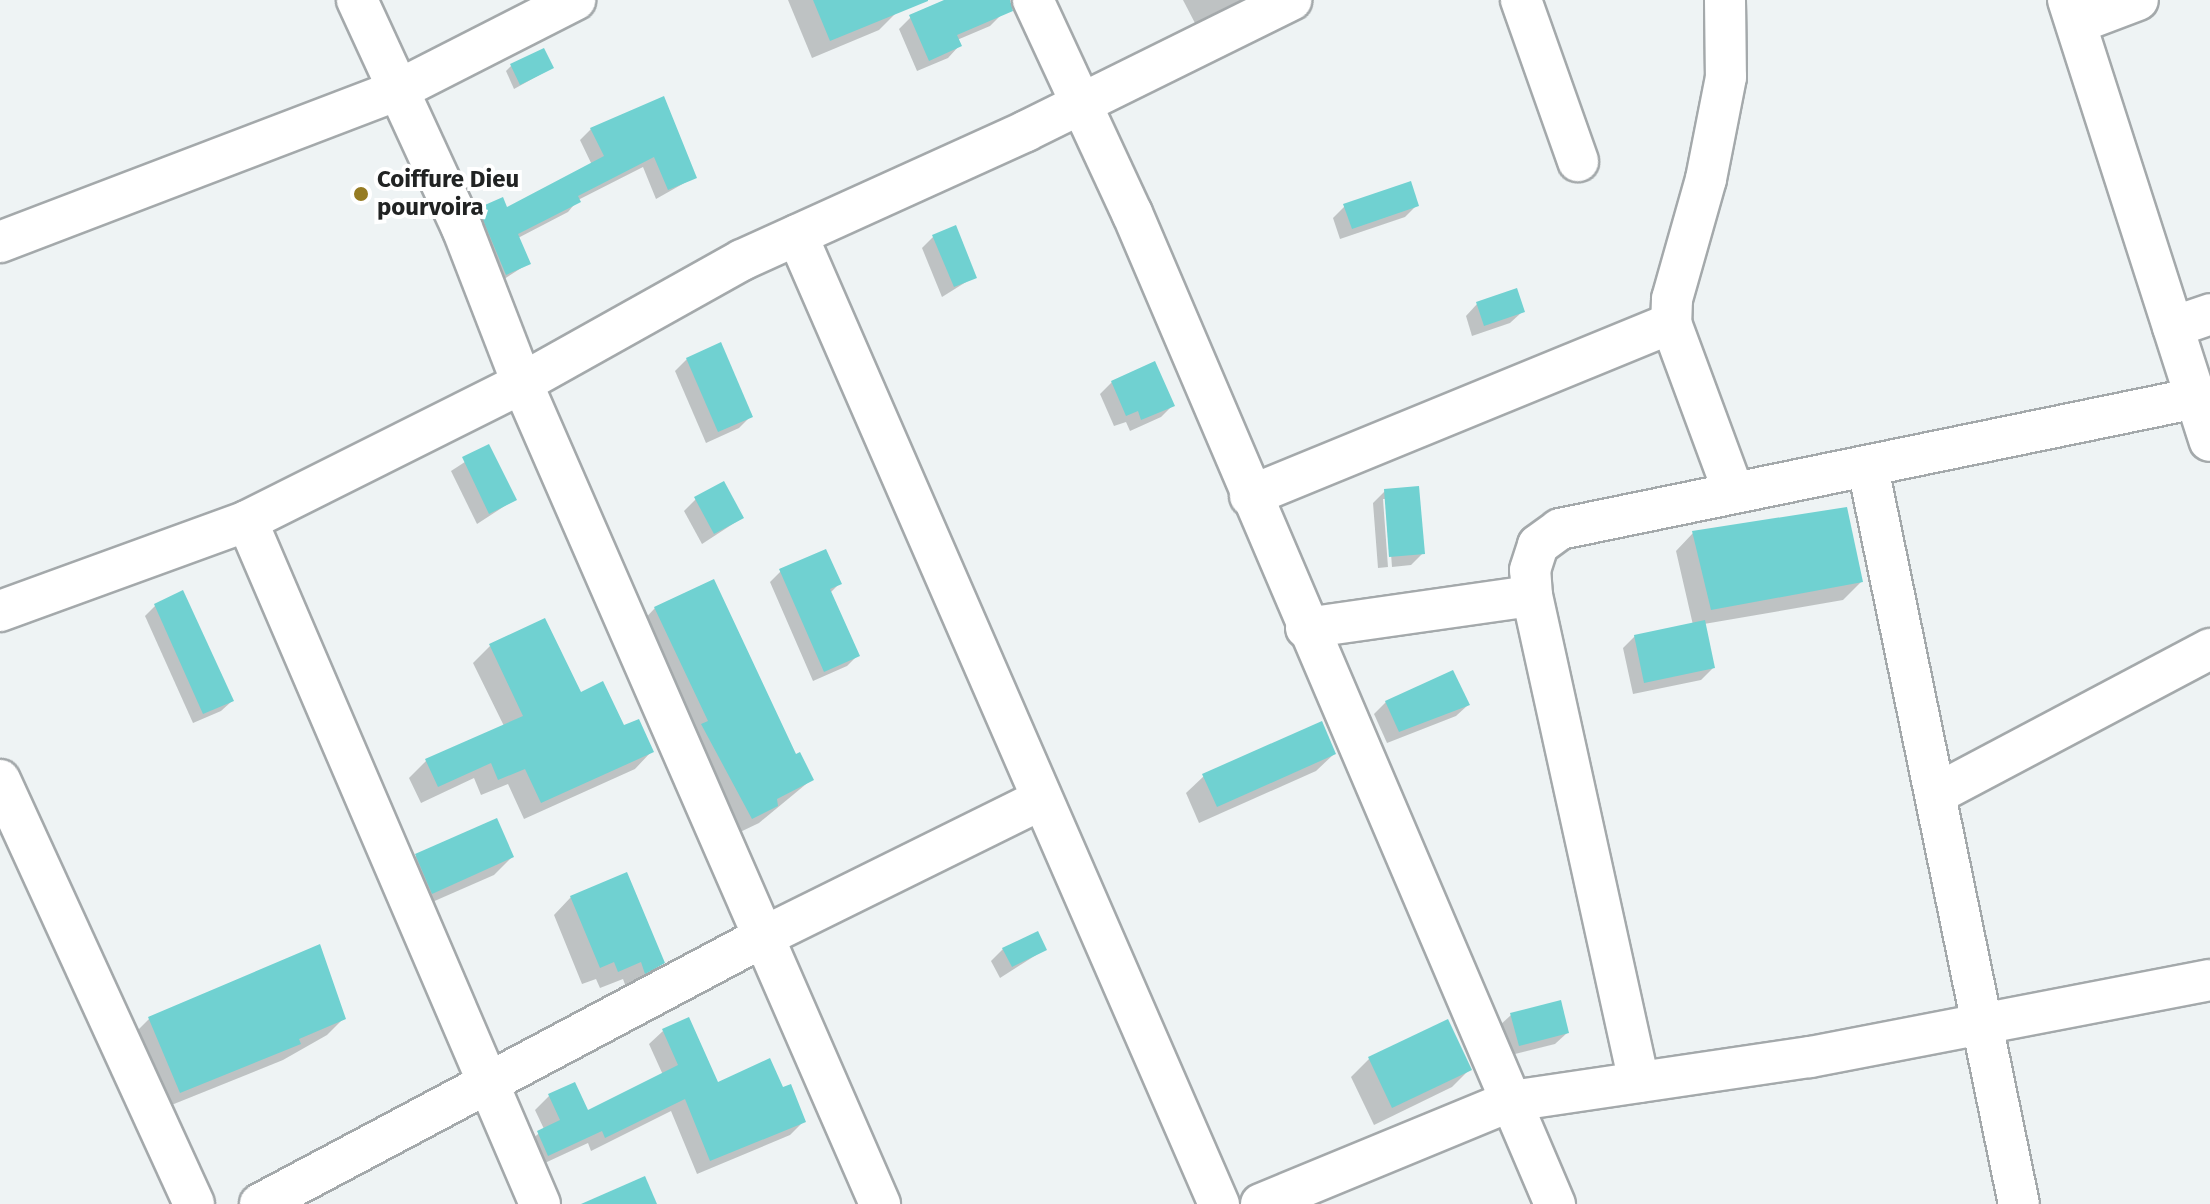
<!DOCTYPE html>
<style>
body{margin:0}
#map{position:relative;width:2210px;height:1204px;overflow:hidden;background:#eef3f4;font-family:"Fira Sans",sans-serif}
div>[style]{position:absolute}
[style*='--x']{left:calc(var(--x)*1px);top:calc(var(--y)*1px);width:calc(var(--w)*1px);rotate:calc(var(--a)*1deg)}
.shadow>*{inset:0;background:#0003}
.building>*{inset:0;background:#70d1d1}
.roads{filter:drop-shadow(2px 0 #a4a9ab) drop-shadow(-2px 0 #a4a9ab) drop-shadow(0 2px #a4a9ab) drop-shadow(0 -2px #a4a9ab)}
.minor>*{height:40px;margin:-20px;padding:0 20px;transform-origin:20px;border-radius:20px;background:#fff}
.dots>*{width:22px;height:22px;translate:-50% -50%;box-sizing:border-box;border:4px solid #fff;border-radius:50%}
span{translate:-50% -50%;white-space:nowrap;text-align:center;line-height:1.15;-webkit-text-stroke:8px #fff;paint-order:stroke}
.poi-label{font-size:24px;color:#212323;font-weight:700}
.left{translate:0 -50%;text-align:left}
</style>
<div id="map">
<div class="shadow">
<i style="clip-path:polygon(788px 0,892px 0,897px 12px,879px 30px,812px 58px)"></i>
<i style="clip-path:polygon(946px 0,996px 0,1002px 14px,990px 26px,957px 40px,959px 46px,948px 58px,917px 71px,899px 29px,911px 17px)"></i>
<i style="clip-path:polygon(1183px 0,1244px 0,1196px 25px)"></i>
<i style="clip-path:polygon(511px 66px,552px 68px,514px 89px,506px 71px)"></i>
<i style="clip-path:polygon(663px 99px,695px 177px,656px 199px,643px 167px,578px 200px,568px 212px,518px 238px,529px 263px,495px 285px,468px 221px,479px 210px,506px 210px,592px 165px,580px 140px,591px 129px)"></i>
<i style="clip-path:polygon(1417px 205px,1405px 217px,1340px 239px,1333px 218px,1345px 206px)"></i>
<i style="clip-path:polygon(934px 236px,974px 277px,942px 297px,922px 248px)"></i>
<i style="clip-path:polygon(1477px 304px,1522px 312px,1510px 323px,1472px 336px,1466px 316px)"></i>
<i style="clip-path:polygon(687px 359px,751px 416px,739px 428px,706px 443px,675px 371px)"></i>
<i style="clip-path:polygon(1112px 382px,1173px 405px,1161px 417px,1130px 431px,1126px 422px,1114px 426px,1100px 394px)"></i>
<i style="clip-path:polygon(488px 447px,514px 500px,477px 524px,451px 471px)"></i>
<i style="clip-path:polygon(1385px 491px,1423px 553px,1411px 565px,1392px 567px,1387px 499px,1383px 499px,1388px 567px,1378px 568px,1373px 503px)"></i>
<i style="clip-path:polygon(696px 499px,742px 518px,702px 544px,684px 511px)"></i>
<i style="clip-path:polygon(1693px 533px,1861px 582px,1843px 600px,1704px 624px,1713px 668px,1701px 680px,1633px 694px,1623px 648px,1635px 636px,1693px 625px,1676px 551px)"></i>
<i style="clip-path:polygon(781px 571px,839px 584px,830px 593px,858px 655px,847px 666px,813px 681px,770px 582px)"></i>
<i style="clip-path:polygon(156px 605px,232px 701px,221px 711px,193px 723px,145px 616px)"></i>
<i style="clip-path:polygon(655px 608px,811px 780px,759px 823px,736px 834px,639px 625px)"></i>
<i style="clip-path:polygon(490px 646px,580px 694px,651px 752px,635px 769px,524px 819px,508px 784px,481px 795px,474px 778px,421px 803px,409px 778px,426px 761px,504px 726px,473px 663px)"></i>
<i style="clip-path:polygon(1386px 702px,1468px 705px,1456px 716px,1387px 743px,1374px 714px)"></i>
<i style="clip-path:polygon(1334px 754px,1316px 771px,1199px 823px,1186px 793px,1204px 776px)"></i>
<i style="clip-path:polygon(416px 856px,512px 857px,494px 875px,414px 910px,398px 873px)"></i>
<i style="clip-path:polygon(571px 897px,663px 963px,627px 990px,623px 979px,600px 988px,596px 979px,582px 984px,554px 915px)"></i>
<i style="clip-path:polygon(319px 947px,343px 1019px,327px 1035px,283px 1060px,164px 1108px,133px 1035px,149px 1019px)"></i>
<i style="clip-path:polygon(1003px 949px,1044px 950px,1000px 978px,991px 961px)"></i>
<i style="clip-path:polygon(1511px 1015px,1567px 1033px,1555px 1044px,1507px 1056px,1499px 1026px)"></i>
<i style="clip-path:polygon(1447px 1022px,1470px 1069px,1452px 1087px,1374px 1125px,1351px 1077px,1369px 1059px)"></i>
<i style="clip-path:polygon(663px 1031px,717px 1084px,782px 1089px,804px 1121px,790px 1135px,697px 1174px,671px 1111px,591px 1151px,588px 1143px,534px 1168px,524px 1146px,544px 1129px,535px 1110px,549px 1096px,587px 1112px,663px 1075px,649px 1044px)"></i>
</div>
<div class="building">
<i style="clip-path:polygon(813px 0,928px 0,928px 1px,830px 41px)"></i>
<i style="clip-path:polygon(944px 0,1010px 0,1013px 11px,957px 35px,962px 46px,929px 61px,909px 15px)"></i>
<i style="clip-path:polygon(544px 48px,554px 68px,520px 85px,510px 64px)"></i>
<i style="clip-path:polygon(664px 96px,697px 178px,668px 190px,654px 157px,578px 196px,581px 202px,518px 234px,531px 264px,506px 275px,478px 208px,503px 197px,507px 207px,604px 156px,590px 128px)"></i>
<i style="clip-path:polygon(1411px 181px,1419px 206px,1352px 229px,1343px 204px)"></i>
<i style="clip-path:polygon(956px 225px,977px 278px,954px 287px,932px 235px)"></i>
<i style="clip-path:polygon(1517px 288px,1525px 312px,1484px 326px,1476px 302px)"></i>
<i style="clip-path:polygon(721px 342px,753px 417px,718px 432px,686px 358px)"></i>
<i style="clip-path:polygon(1155px 361px,1175px 406px,1141px 420px,1138px 411px,1126px 416px,1111px 381px)"></i>
<i style="clip-path:polygon(489px 444px,517px 500px,489px 514px,462px 457px)"></i>
<i style="clip-path:polygon(724px 481px,744px 518px,714px 534px,694px 497px)"></i>
<i style="clip-path:polygon(1419px 486px,1425px 554px,1389px 557px,1384px 489px)"></i>
<i style="clip-path:polygon(1847px 507px,1863px 582px,1711px 610px,1692px 531px)"></i>
<i style="clip-path:polygon(826px 549px,842px 584px,830px 589px,860px 656px,824px 672px,779px 569px)"></i>
<i style="clip-path:polygon(714px 579px,796px 754px,800px 752px,814px 780px,777px 799px,778px 806px,752px 819px,701px 724px,708px 721px,654px 607px)"></i>
<i style="clip-path:polygon(183px 590px,234px 701px,203px 714px,154px 604px)"></i>
<i style="clip-path:polygon(545px 618px,581px 692px,603px 681px,624px 725px,639px 719px,654px 752px,541px 803px,525px 769px,498px 780px,491px 763px,438px 787px,425px 759px,523px 716px,489px 644px)"></i>
<i style="clip-path:polygon(1705px 620px,1715px 668px,1644px 683px,1634px 635px)"></i>
<i style="clip-path:polygon(1453px 670px,1470px 705px,1399px 732px,1385px 701px)"></i>
<i style="clip-path:polygon(1322px 721px,1336px 754px,1217px 807px,1202px 774px)"></i>
<i style="clip-path:polygon(497px 818px,514px 857px,432px 894px,415px 854px)"></i>
<i style="clip-path:polygon(627px 872px,665px 963px,645px 974px,641px 962px,618px 972px,614px 962px,600px 968px,570px 896px)"></i>
<i style="clip-path:polygon(1038px 931px,1047px 950px,1012px 967px,1002px 948px)"></i>
<i style="clip-path:polygon(320px 944px,346px 1019px,299px 1039px,301px 1044px,180px 1093px,148px 1017px)"></i>
<i style="clip-path:polygon(1561px 1000px,1569px 1033px,1519px 1046px,1510px 1013px)"></i>
<i style="clip-path:polygon(689px 1017px,718px 1082px,770px 1058px,783px 1087px,791px 1084px,806px 1122px,710px 1161px,685px 1099px,605px 1138px,602px 1131px,548px 1156px,537px 1131px,560px 1120px,548px 1094px,575px 1082px,588px 1110px,678px 1065px,662px 1029px)"></i>
<i style="clip-path:polygon(1448px 1019px,1472px 1070px,1392px 1108px,1368px 1057px)"></i>
<i style="clip-path:polygon(645px 1176px,657px 1204px,581px 1204px)"></i>
</div>
<div class="roads">
<div class="minor">
<i style="--x:357;--y:0;--w:251;--a:65.3"></i>
<i style="--x:462;--y:228;--w:166;--a:68.8"></i>
<i style="--x:522;--y:383;--w:896;--a:66.44"></i>
<i style="--x:1033;--y:0;--w:235;--a:65.1"></i>
<i style="--x:1132;--y:213;--w:1078;--a:66.89"></i>
<i style="--x:1521;--y:0;--w:171;--a:70.5"></i>
<i style="--x:1725;--y:0;--w:77;--a:89.3"></i>
<i style="--x:1726;--y:77;--w:104;--a:101.1"></i>
<i style="--x:1706;--y:179;--w:125;--a:105.8"></i>
<i style="--x:1672;--y:299;--w:24;--a:92"></i>
<i style="--x:1671;--y:323;--w:181;--a:69.7"></i>
<i style="--x:2068;--y:0;--w:463;--a:72.2"></i>
<i style="--x:2077;--y:23;--w:65;--a:-20.7"></i>
<i style="--x:797;--y:235;--w:1057;--a:66.47"></i>
<i style="--x:0;--y:242;--w:426;--a:-20.9"></i>
<i style="--x:398;--y:90;--w:199;--a:-27"></i>
<i style="--x:2173;--y:327;--w:39;--a:-19"></i>
<i style="--x:1868;--y:468;--w:751;--a:78.41"></i>
<i style="--x:1250;--y:496;--w:455;--a:-22.3"></i>
<i style="--x:247;--y:521;--w:743;--a:66.78"></i>
<i style="--x:0;--y:611;--w:263;--a:-20"></i>
<i style="--x:247;--y:521;--w:308;--a:-26.6"></i>
<i style="--x:522;--y:383;--w:252;--a:-29.2"></i>
<i style="--x:742;--y:260;--w:312;--a:-24.4"></i>
<i style="--x:1026;--y:131;--w:296;--a:-26.3"></i>
<i style="--x:1306;--y:628;--w:228;--a:-8.1"></i>
<i style="--x:0;--y:780;--w:466;--a:65.4"></i>
<i style="--x:1936;--y:794;--w:310;--a:-27.9"></i>
<i style="--x:1639;--y:1082;--w:498;--a:-102.4"></i>
<i style="--x:1532;--y:596;--w:26;--a:-94"></i>
<i style="--x:1530;--y:570;--w:26;--a:-72"></i>
<i style="--x:1538;--y:545;--w:27;--a:-36"></i>
<i style="--x:1560;--y:529;--w:649;--a:-11.64"></i>
<i style="--x:260;--y:1204;--w:569;--a:-27.96"></i>
<i style="--x:763;--y:937;--w:309;--a:-26.3"></i>
<i style="--x:1261;--y:1204;--w:270;--a:-22.4"></i>
<i style="--x:1511;--y:1101;--w:302;--a:-8.4"></i>
<i style="--x:1810;--y:1057;--w:407;--a:-10.9"></i>
</div>
</div>
<div class="dots">
<i style="left:361px;top:194px;background:#957b22"></i>
</div>
<div class="poi-label">
<span class="left" style="left:377px;top:194px">Coiffure Dieu<br>pourvoira</span>
</div>
</div>
